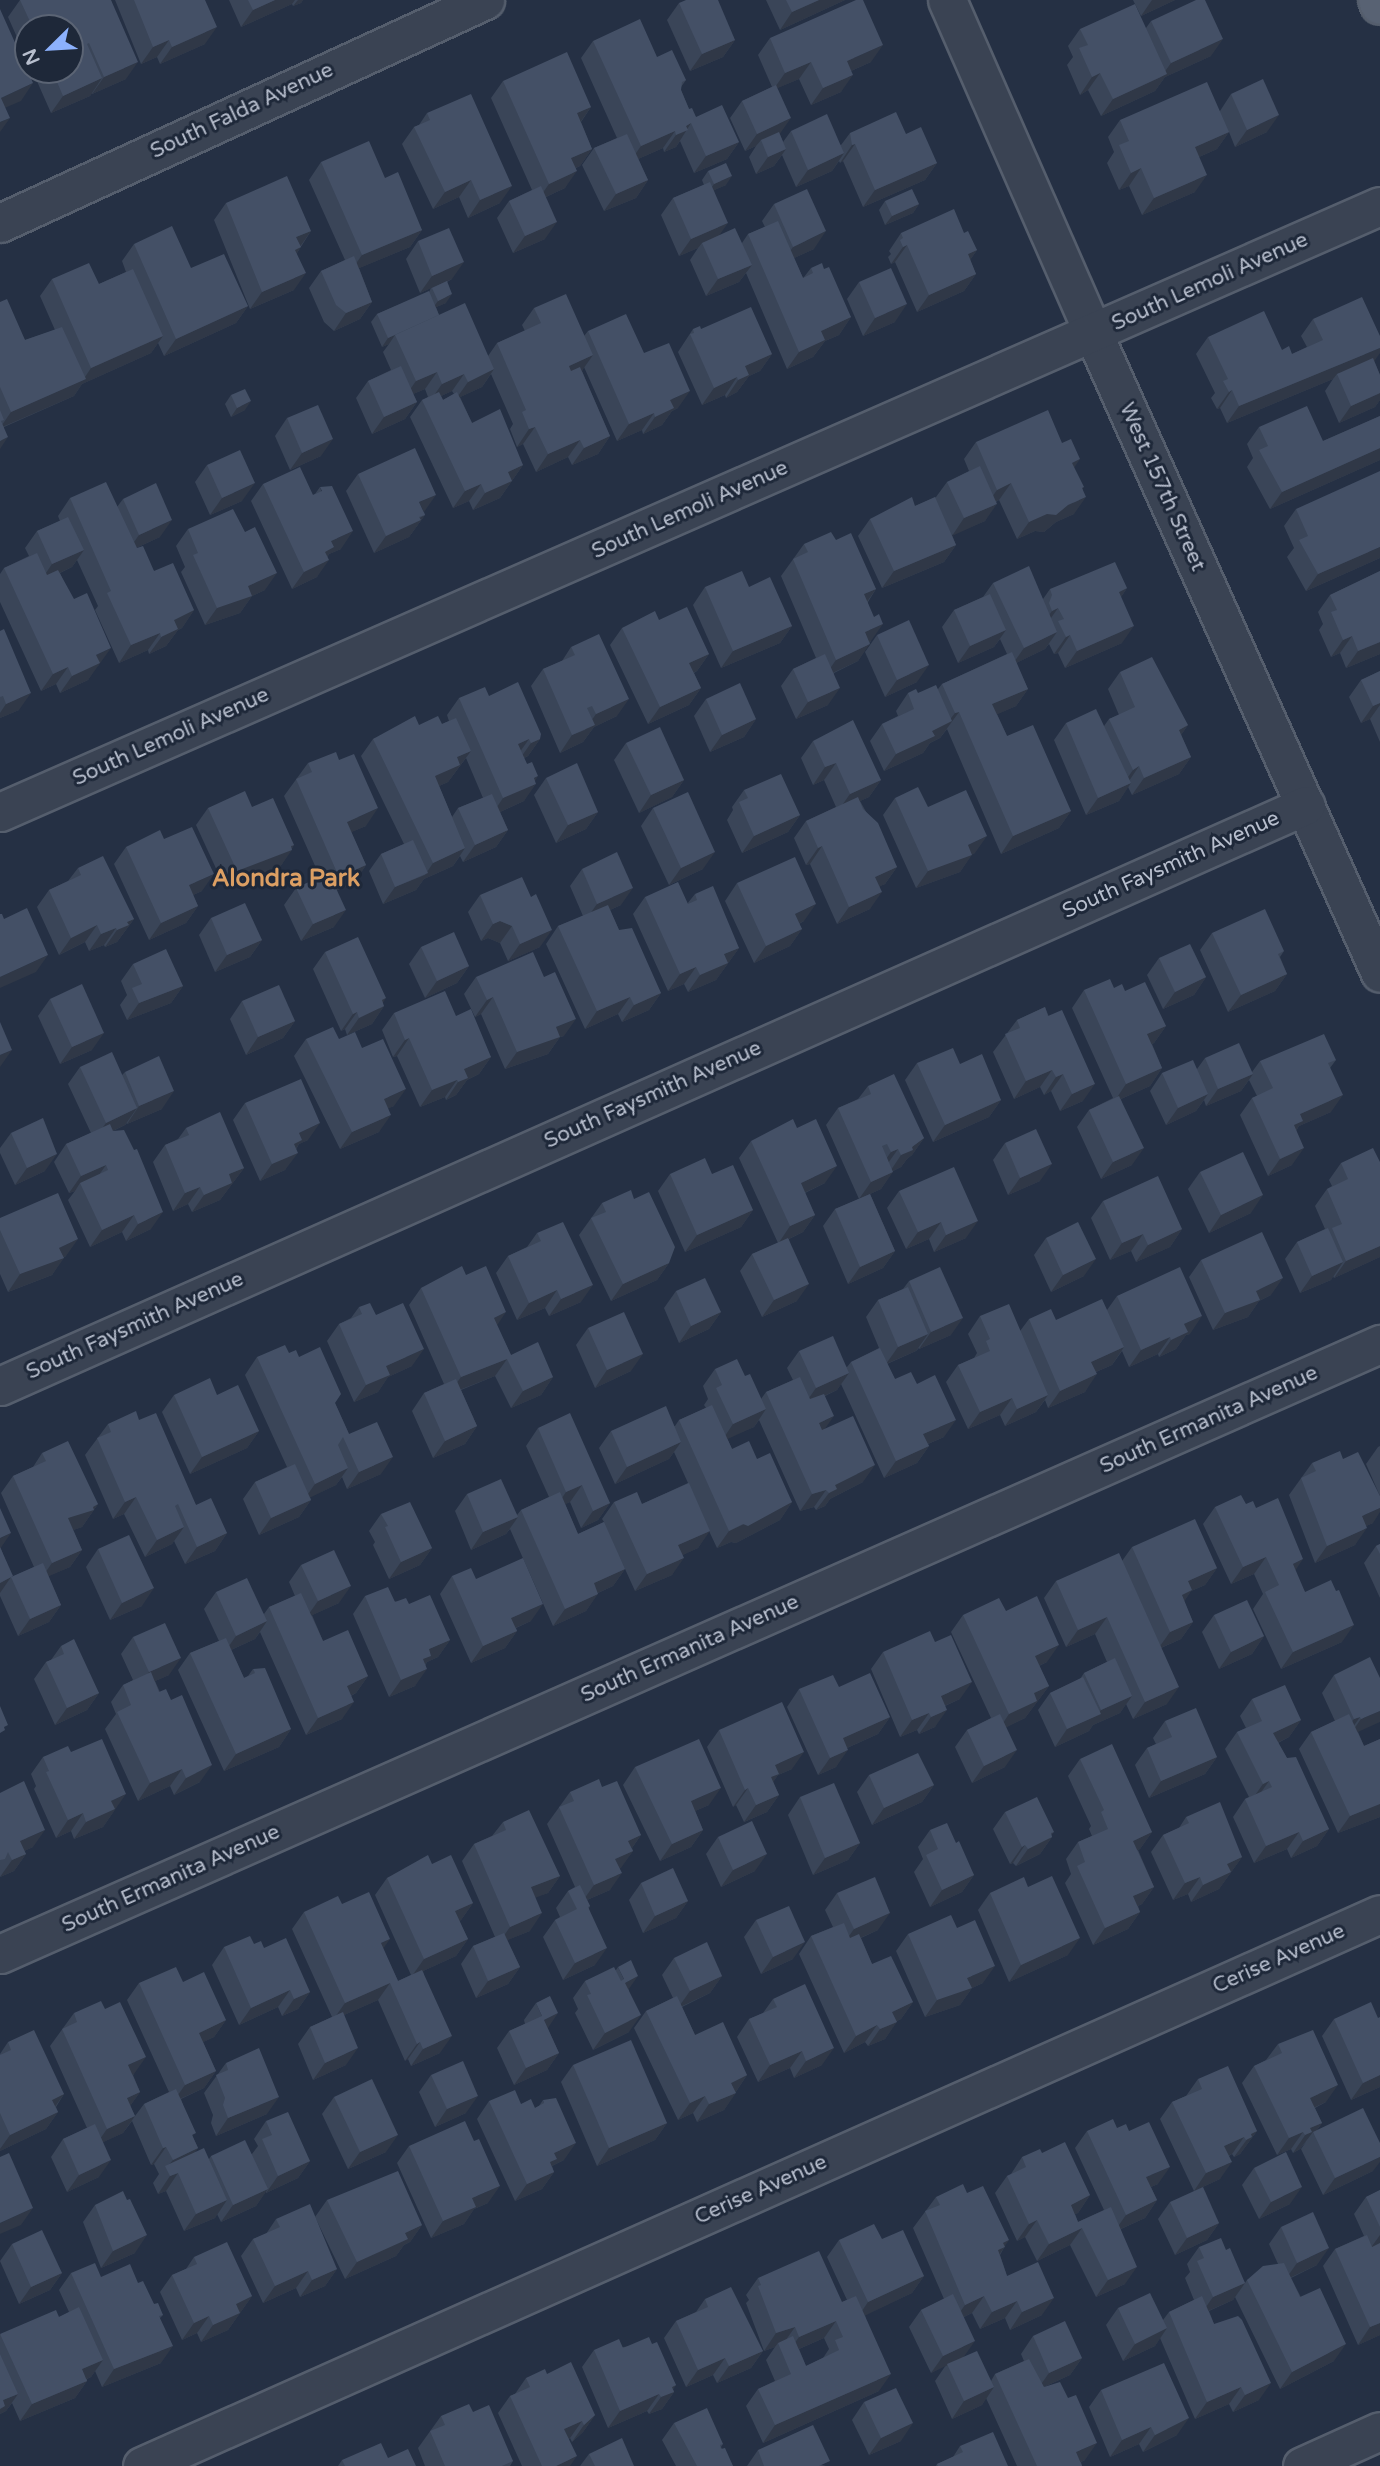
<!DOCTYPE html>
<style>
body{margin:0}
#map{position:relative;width:1380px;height:2466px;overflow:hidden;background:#253044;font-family:"Varela Round",sans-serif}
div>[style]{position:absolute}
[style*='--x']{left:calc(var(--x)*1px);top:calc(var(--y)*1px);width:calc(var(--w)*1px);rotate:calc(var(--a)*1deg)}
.roads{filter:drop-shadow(2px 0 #555e6d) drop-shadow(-2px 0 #555e6d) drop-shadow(0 2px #555e6d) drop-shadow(0 -2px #555e6d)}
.street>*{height:37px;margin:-18.5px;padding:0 18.5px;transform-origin:18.5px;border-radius:18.5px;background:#3a4353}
.primary>*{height:38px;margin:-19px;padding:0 19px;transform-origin:19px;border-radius:19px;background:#586273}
.wall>*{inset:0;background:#3a4558}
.shaded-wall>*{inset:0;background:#303847}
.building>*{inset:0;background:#445066}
span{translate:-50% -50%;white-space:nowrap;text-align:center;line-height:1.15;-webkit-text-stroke:6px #1e2839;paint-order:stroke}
.street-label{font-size:21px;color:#b7becd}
.quarter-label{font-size:24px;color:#dc9f63;font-weight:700}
.north{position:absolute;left:14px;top:14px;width:70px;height:70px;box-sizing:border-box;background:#1e2839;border:2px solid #5b6474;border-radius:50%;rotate:246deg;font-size:19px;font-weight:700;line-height:28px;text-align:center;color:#b7becd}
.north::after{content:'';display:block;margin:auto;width:24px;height:32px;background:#8cb1fd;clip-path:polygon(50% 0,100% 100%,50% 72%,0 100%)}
</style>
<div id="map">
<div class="roads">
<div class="street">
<i style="--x:947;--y:0;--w:364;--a:66.3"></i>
<i style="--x:1093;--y:333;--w:701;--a:65.85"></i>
<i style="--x:0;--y:223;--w:534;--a:-24.69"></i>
<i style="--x:0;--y:812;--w:1507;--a:-23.71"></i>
<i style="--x:0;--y:1386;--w:1429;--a:-23.98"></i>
<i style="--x:0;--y:1954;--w:1509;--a:-23.85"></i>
<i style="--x:142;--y:2466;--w:1355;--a:-24.03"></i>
<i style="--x:1302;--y:2466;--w:85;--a:-24.2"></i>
</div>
<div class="primary">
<i style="--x:1378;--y:0;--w:5;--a:68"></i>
</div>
</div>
<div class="wall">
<i style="clip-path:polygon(20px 0,111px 0,126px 79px,92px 94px,92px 93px,90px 96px,51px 113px,32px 70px,70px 70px,70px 28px,28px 28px,28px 62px,8px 17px)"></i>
<i style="clip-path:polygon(115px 0,205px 0,205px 44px,160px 64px,157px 57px,141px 64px)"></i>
<i style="clip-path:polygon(229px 0,303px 0,301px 3px,293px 6px,292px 4px,241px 27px)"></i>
<i style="clip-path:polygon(766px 0,845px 0,780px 30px)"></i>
<i style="clip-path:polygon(1133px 0,1175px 0,1141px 16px)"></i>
<i style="clip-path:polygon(679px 3px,735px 40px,723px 57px,690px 71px,667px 20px)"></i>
<i style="clip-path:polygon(1151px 21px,1211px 56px,1165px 77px,1155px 91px,1101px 116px,1088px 90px,1080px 95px,1067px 65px,1073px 57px,1068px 46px,1080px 29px,1146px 28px)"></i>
<i style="clip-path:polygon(770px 38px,871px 62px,851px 71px,841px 92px,811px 105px,799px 79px,777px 88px,780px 135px,783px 142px,791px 131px,841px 145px,850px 133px,906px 134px,937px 163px,925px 180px,863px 207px,843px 161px,840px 163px,839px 161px,832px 171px,796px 187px,782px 155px,774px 166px,756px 174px,749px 157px,756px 146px,745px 151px,730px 118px,742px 101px,772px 87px,758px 55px)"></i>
<i style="clip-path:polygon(593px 41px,657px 57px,686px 80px,681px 87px,681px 90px,689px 109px,696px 117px,739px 142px,727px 159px,694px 173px,680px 141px,676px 147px,664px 152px,663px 148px,638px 159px,648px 180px,636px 198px,604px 211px,582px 165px,594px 148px,617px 138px,581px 58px)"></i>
<i style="clip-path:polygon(503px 81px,591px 107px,581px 122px,592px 149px,580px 166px,576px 168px,565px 188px,546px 197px,545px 239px,513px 253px,497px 218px,509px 201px,532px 190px,491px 98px)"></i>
<i style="clip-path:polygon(1231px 94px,1267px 132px,1235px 147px,1229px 132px,1217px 149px,1199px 157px,1195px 192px,1142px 215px,1129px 186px,1119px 190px,1107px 163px,1114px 152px,1108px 137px,1120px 120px,1220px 111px)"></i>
<i style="clip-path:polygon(427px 113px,500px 203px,468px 218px,459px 197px,433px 209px,402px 144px,414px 127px,419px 125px)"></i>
<i style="clip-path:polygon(321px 162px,385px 178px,422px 230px,410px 247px,359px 268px,372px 302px,360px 319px,334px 331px,324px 322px,309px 288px,321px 271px,345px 260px,309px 180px)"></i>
<i style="clip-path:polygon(708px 171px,726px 185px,714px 190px,719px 235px,742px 243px,748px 234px,765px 227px,762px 221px,774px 204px,814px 249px,794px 258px,803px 278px,804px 277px,811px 268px,851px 317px,839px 335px,825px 341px,813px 357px,787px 369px,746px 273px,739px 282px,706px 296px,690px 260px,698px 248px,679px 256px,661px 215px,673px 198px,704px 185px,702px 180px)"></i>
<i style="clip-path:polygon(885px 201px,919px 204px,913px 213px,885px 225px,879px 210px)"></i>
<i style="clip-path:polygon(226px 203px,311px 231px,297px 253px,294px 290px,250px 309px,214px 220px)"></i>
<i style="clip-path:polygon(901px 233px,964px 233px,977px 250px,970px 260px,976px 274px,964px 291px,917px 312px,895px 262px,891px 264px,888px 257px,891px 254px,889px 251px)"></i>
<i style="clip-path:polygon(evenodd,418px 241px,452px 279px,447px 282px,446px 303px,436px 307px,439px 315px,488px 356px,497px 343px,525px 331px,522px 325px,534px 308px,584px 336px,588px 331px,644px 353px,678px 408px,672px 411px,662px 425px,643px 434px,642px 430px,617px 441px,584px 367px,582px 371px,610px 436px,598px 454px,572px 465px,568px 457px,536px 472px,523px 444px,517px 447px,510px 429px,513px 424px,491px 374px,482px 387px,460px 397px,472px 423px,523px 465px,500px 498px,473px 510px,469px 501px,453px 508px,410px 417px,422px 400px,428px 397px,425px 389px,413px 394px,417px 402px,405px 419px,372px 434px,356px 398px,368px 381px,391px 370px,383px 352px,389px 344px,382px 347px,371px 322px,377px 314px,429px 292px,431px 288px,420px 293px,406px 259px,418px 241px,452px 391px,454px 394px,443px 400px,441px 396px,452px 391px)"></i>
<i style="clip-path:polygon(134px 244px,191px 268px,248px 306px,236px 323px,164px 356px,158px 343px,151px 353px,82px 384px,74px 396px,4px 427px,0 449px,0 302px,25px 340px,55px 330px,40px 296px,52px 279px,99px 284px,126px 272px,122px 261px)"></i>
<i style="clip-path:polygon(859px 282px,895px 322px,863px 336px,847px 299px)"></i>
<i style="clip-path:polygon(1313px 319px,1374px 361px,1380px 375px,1380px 400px,1375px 407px,1339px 423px,1325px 391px,1333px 379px,1227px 423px,1220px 408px,1217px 409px,1211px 398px,1215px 393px,1196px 354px,1208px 337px,1282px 350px,1292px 354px,1307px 347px,1301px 336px)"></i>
<i style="clip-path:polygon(693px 329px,701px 329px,772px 354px,760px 371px,749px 376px,737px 392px,726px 398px,725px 395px,702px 405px,678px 352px)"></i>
<i style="clip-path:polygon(231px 395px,245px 410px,231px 417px,225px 404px)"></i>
<i style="clip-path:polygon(1380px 416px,1380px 460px,1270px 509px,1247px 467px,1253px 458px,1247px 444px,1259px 427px,1323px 441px)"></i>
<i style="clip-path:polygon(287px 418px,321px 456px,290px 470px,275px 436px)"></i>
<i style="clip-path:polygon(976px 442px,1062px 443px,1074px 468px,1083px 489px,1074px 514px,1056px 522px,1044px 532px,1035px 531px,1017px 539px,999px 500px,996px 502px,985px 521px,952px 535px,956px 545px,944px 562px,882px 588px,858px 536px,870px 519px,915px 506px,936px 497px,947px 482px,969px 471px,964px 459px)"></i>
<i style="clip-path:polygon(207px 465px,242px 501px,210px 515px,195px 482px)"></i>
<i style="clip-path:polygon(358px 474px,424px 512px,425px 515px,409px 537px,374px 553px,346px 491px)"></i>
<i style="clip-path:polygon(263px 484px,313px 495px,315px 494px,320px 487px,341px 549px,329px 554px,317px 577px,292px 589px,251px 501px)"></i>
<i style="clip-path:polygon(70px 498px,117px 507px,123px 499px,160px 537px,136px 548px,154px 571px,194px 610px,182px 628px,178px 630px,166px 646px,149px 654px,148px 650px,119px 663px,95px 610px,98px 606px,77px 560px,72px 567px,60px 573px,99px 665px,97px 666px,88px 680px,60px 693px,56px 684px,41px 691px,0 602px,0 574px,4px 568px,29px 556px,25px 548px,37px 531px,60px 521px,58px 516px)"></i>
<i style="clip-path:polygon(1296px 509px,1380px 558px,1306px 591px,1287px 557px,1294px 548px,1284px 526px)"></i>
<i style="clip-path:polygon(188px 529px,265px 590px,252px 596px,240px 613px,205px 625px,181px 572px,185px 567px,176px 546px)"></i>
<i style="clip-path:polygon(836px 540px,876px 589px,868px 602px,871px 641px,870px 642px,858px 661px,834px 673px,828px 705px,796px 719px,781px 686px,793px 669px,816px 658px,781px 576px,804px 544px)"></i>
<i style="clip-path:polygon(1380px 571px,1380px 654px,1346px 668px,1340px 653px,1331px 657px,1319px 630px,1323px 624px,1318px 612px,1330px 595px)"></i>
<i style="clip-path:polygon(993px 583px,1043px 599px,1050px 589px,1127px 588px,1121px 597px,1122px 643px,1065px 668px,1058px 653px,1054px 654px,1049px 644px,1045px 649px,1016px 663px,1028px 689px,1016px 706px,997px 714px,1007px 736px,1071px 811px,1059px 828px,1001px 854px,947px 729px,940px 738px,930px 743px,923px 753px,884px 771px,870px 741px,882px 724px,898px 716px,896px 711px,908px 693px,918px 693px,938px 689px,942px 684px,1007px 654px,1000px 639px,994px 647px,958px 663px,942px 627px,954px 610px,983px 597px)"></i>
<i style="clip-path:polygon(705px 587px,749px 587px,792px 626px,780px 643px,721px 668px,693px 605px)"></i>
<i style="clip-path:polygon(659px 620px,709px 654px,697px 671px,694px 673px,701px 688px,689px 705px,648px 724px,610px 645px,622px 628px)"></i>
<i style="clip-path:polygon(0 631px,19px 710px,0 718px)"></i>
<i style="clip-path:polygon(877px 635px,917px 682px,885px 697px,865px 652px)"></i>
<i style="clip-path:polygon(571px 647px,617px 716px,594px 727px,583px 742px,560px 753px,531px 686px,543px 669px,562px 661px)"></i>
<i style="clip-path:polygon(1380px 671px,1380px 742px,1370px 719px,1361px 723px,1349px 697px,1361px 680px)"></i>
<i style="clip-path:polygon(1120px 672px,1188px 725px,1181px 735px,1191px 757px,1179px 774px,1132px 795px,1128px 787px,1119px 801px,1086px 815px,1054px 740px,1066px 723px,1104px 726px,1109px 719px,1119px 715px,1108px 689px)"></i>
<i style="clip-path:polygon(evenodd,489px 696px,540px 739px,528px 756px,524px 758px,535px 781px,524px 801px,500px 812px,508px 830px,496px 847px,463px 862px,460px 856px,453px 866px,424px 879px,416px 890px,383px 904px,369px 871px,381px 854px,404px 844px,361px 756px,373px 739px,419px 725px,442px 724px,449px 721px,447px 715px,459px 698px,489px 696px,466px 758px,483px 798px,458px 808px,452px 817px,439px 786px,448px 782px,466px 758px)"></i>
<i style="clip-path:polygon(706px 699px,756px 719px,744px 737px,710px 752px,694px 716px)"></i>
<i style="clip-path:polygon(813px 741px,881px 780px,869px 797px,860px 801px,897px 867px,885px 884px,880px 886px,870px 909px,837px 924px,810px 864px,806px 865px,794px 838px,806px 821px,836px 807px,824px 780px,813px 785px,801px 758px)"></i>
<i style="clip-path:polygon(626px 743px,684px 780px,672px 797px,639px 813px,614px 760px)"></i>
<i style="clip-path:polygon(308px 763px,366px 826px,351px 832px,366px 865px,354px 883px,337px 890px,334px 927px,301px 941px,284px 905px,296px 888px,320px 877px,284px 796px)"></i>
<i style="clip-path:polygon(546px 778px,598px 812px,586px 829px,556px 843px,534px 795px)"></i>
<i style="clip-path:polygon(744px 790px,800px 815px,788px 832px,742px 853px,727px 820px,733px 810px,732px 807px)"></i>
<i style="clip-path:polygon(895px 798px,928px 807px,975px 853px,972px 854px,960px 872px,916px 888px,883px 815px)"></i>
<i style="clip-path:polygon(252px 807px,294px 845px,280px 867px,225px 888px,196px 825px,208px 808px)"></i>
<i style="clip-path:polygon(653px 808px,703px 869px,669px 885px,641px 826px)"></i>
<i style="clip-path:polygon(164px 839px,202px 891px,193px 895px,198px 906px,186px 923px,149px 940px,114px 864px,126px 847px)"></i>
<i style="clip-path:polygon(78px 868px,134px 919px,117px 942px,105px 947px,104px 945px,89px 951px,85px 942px,59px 955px,37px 907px,49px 890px,68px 881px)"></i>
<i style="clip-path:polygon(582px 869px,621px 905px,610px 910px,619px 930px,661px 993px,649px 1010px,622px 1022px,618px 1014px,585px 1029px,546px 944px,558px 926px,583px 916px,570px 886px)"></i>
<i style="clip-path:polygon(737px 883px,804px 921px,799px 924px,802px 929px,790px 946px,754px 963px,725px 901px)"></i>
<i style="clip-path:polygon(695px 894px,739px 948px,716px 980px,688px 992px,684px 984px,668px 991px,633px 914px,645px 897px,687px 904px)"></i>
<i style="clip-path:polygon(480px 895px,540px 947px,508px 961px,500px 943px,488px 938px,481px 941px,468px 912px)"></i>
<i style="clip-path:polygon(211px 918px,262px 940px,250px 957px,215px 972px,199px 935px)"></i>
<i style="clip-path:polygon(1212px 933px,1284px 951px,1280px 957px,1287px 974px,1275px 991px,1228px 1012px,1200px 950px)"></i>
<i style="clip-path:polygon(421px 947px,469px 966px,457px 983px,425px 998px,409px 964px)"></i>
<i style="clip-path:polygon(325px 952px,384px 1006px,372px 1024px,347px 1035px,345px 1029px,341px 1031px,313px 969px)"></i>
<i style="clip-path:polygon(1159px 958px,1206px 977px,1194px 995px,1163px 1009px,1147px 975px)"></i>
<i style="clip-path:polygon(133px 964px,183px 986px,171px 1003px,127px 1020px,120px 1005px,127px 995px,121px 981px)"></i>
<i style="clip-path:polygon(476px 977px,564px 1036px,560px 1037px,548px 1054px,505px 1069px,481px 1014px,475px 1017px,464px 994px)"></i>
<i style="clip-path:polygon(1114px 988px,1125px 991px,1166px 1026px,1154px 1043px,1152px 1044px,1162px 1068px,1150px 1086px,1121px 1099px,1132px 1165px,1101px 1179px,1077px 1127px,1089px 1110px,1113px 1098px,1072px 1008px,1084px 990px)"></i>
<i style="clip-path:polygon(50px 999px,92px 1050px,60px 1064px,38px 1016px)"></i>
<i style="clip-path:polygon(242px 1001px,295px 1021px,283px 1038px,246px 1055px,230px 1019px)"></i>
<i style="clip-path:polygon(1045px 1007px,1083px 1101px,1060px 1111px,1051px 1091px,1044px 1095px,1040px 1087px,1014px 1099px,993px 1052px,1017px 1020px)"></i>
<i style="clip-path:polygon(394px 1013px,456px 1016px,491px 1057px,479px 1074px,467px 1080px,456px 1095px,446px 1100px,445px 1097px,420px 1107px,397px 1056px,393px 1057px,382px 1030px)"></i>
<i style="clip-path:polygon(306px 1039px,339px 1039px,362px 1048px,394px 1106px,388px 1108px,379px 1132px,340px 1149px,294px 1056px)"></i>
<i style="clip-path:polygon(1205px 1058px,1252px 1072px,1260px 1061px,1336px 1060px,1330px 1068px,1331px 1112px,1299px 1126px,1296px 1131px,1292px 1165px,1268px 1176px,1240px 1115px,1252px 1098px,1257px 1096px,1249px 1080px,1241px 1091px,1206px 1106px,1204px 1100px,1196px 1111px,1166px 1125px,1150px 1091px,1162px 1073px,1197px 1069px)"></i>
<i style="clip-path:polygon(917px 1063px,960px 1064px,1001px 1100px,989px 1117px,933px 1142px,905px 1080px)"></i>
<i style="clip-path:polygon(80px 1067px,122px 1075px,125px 1072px,162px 1109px,127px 1124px,127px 1123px,125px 1125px,113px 1131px,151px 1229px,126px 1241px,122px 1232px,90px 1247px,68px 1200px,75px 1191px,69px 1193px,54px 1162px,66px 1144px,91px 1133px,68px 1084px)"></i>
<i style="clip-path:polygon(868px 1086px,924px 1138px,912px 1155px,907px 1159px,901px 1167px,893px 1171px,881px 1189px,870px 1194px,895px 1251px,883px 1268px,848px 1284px,823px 1226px,835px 1209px,859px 1199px,826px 1125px,838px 1108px,858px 1099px)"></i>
<i style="clip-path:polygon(245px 1103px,308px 1140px,299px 1144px,285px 1170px,260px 1181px,233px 1120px)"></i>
<i style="clip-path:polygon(186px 1128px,244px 1168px,220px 1200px,192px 1212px,188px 1204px,173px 1211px,153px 1162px,165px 1145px,178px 1139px)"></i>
<i style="clip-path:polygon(11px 1133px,45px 1171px,15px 1185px,0 1153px,0 1148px)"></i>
<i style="clip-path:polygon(751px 1141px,825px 1183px,805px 1193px,815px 1215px,803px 1232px,789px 1239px,797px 1301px,762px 1317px,740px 1271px,752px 1254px,778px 1243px,739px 1158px)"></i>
<i style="clip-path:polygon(1005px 1143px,1040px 1181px,1008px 1195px,993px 1160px)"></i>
<i style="clip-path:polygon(1380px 1162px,1380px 1257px,1334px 1278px,1333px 1276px,1331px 1280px,1300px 1293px,1285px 1259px,1297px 1242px,1325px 1229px,1315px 1206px,1327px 1189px,1332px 1186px,1329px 1180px,1341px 1163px)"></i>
<i style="clip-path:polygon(1200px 1172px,1251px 1213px,1209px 1233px,1188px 1189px)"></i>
<i style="clip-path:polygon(670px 1174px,712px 1174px,753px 1210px,741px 1227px,685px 1252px,658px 1191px)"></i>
<i style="clip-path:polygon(899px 1191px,966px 1238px,934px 1252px,929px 1239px,906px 1249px,887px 1208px)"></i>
<i style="clip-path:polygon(634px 1199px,669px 1263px,657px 1280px,611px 1301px,579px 1235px,602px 1203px)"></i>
<i style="clip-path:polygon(1103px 1201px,1182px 1229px,1170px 1247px,1136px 1262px,1131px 1251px,1110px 1260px,1091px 1218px)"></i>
<i style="clip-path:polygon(0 1218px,66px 1256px,63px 1258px,52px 1275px,8px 1292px,0 1274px)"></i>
<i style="clip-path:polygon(537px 1233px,581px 1302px,549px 1316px,545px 1308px,517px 1320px,496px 1273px,508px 1256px,527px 1247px)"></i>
<i style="clip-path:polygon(1046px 1238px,1084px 1276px,1051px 1292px,1034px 1255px)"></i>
<i style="clip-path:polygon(1201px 1260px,1271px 1295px,1259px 1301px,1248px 1317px,1213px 1330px,1189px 1277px)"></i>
<i style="clip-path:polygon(466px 1275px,497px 1326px,511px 1355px,553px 1377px,541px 1395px,511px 1408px,495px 1376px,461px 1390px,477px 1426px,465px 1444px,433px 1458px,412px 1411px,424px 1393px,444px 1384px,409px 1305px,421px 1288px)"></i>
<i style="clip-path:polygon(909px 1281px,951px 1335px,919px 1349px,919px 1348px,916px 1351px,887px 1364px,895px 1379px,917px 1384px,944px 1437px,928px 1444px,929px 1446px,917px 1463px,884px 1478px,841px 1384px,837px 1390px,825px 1396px,825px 1429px,863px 1482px,830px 1499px,825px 1506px,816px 1510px,814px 1507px,800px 1511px,759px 1420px,754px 1427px,727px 1438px,732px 1449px,757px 1459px,792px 1502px,780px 1520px,736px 1543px,731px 1542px,717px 1548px,709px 1531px,698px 1548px,682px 1555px,672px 1575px,635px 1591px,611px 1538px,625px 1569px,613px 1586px,598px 1593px,586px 1611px,553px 1626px,510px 1529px,506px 1534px,471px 1550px,455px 1511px,467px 1494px,517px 1515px,521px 1510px,549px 1497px,526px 1446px,538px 1428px,610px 1503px,598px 1520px,581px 1528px,570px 1502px,565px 1504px,578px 1534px,604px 1522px,602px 1519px,614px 1502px,642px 1504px,688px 1483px,674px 1452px,669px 1459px,615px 1484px,599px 1448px,611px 1431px,675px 1426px,679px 1420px,706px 1408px,704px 1405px,708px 1399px,703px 1386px,715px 1369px,745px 1376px,761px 1399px,766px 1392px,793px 1380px,787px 1368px,799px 1351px,847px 1367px,851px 1362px,879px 1348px,866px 1317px,878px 1300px,903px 1289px)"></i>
<i style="clip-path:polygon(676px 1291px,721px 1312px,709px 1329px,679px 1343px,664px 1308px)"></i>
<i style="clip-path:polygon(1117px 1296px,1190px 1334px,1186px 1335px,1176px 1349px,1159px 1357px,1158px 1354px,1129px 1367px,1122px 1351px,1112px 1365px,1096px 1372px,1085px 1392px,1048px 1408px,1045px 1400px,1036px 1412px,1005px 1426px,1000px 1415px,968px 1429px,946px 1382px,958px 1365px,974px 1358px,977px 1353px,968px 1334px,980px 1316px,1020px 1331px,1029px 1319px,1056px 1320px,1107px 1310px)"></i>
<i style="clip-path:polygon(359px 1307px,376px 1315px,412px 1366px,388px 1377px,378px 1392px,354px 1402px,327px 1341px,339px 1324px,351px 1318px)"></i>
<i style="clip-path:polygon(588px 1328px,631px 1371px,595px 1388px,576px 1345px)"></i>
<i style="clip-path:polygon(289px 1353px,299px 1357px,335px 1403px,349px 1434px,381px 1474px,347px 1489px,342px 1477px,336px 1485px,310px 1497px,311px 1500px,299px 1517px,259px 1535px,243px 1499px,255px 1482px,287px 1467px,245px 1375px,257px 1357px)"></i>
<i style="clip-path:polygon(174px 1395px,217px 1395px,259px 1431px,247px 1448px,190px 1474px,162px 1412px)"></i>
<i style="clip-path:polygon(139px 1420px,196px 1505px,227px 1533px,215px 1551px,185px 1564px,174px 1541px,172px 1544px,145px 1557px,124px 1514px,113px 1519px,85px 1455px,108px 1424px)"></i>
<i style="clip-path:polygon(1380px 1446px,1380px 1496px,1366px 1464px,1378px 1447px)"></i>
<i style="clip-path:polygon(42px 1453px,98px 1504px,82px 1527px,73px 1530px,82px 1550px,70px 1567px,48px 1576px,61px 1605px,49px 1622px,18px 1636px,0 1596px,0 1508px,1px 1549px,12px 1577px,34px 1567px,1px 1493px,13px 1476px,33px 1467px)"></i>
<i style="clip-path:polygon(1312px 1463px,1373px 1523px,1366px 1526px,1355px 1545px,1315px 1563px,1289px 1495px)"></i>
<i style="clip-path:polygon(1246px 1504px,1256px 1508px,1305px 1592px,1342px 1642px,1281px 1669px,1253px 1609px,1263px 1594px,1254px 1574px,1231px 1584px,1203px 1524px,1215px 1507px)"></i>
<i style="clip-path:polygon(381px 1514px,432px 1548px,420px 1565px,389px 1579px,373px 1545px,375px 1542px,369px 1531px)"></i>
<i style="clip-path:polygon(1380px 1544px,1380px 1598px,1364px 1563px,1376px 1546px)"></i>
<i style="clip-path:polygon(1132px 1547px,1217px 1568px,1205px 1585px,1191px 1591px,1184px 1601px,1193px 1622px,1181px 1639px,1161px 1648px,1167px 1704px,1133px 1719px,1126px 1704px,1120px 1713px,1093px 1725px,1089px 1731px,1055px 1747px,1038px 1710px,1050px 1693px,1080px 1679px,1084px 1673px,1107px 1662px,1095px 1634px,1066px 1647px,1044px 1598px,1056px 1581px,1122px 1561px)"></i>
<i style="clip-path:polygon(98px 1549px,142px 1606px,110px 1620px,86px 1567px)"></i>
<i style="clip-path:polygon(301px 1565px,339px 1603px,312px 1615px,323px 1641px,368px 1676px,356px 1693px,351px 1696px,342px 1719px,306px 1735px,260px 1632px,255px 1639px,231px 1650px,244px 1678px,248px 1676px,253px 1669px,291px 1729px,279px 1747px,224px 1771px,178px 1670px,190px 1653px,219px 1641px,204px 1609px,216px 1592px,264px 1614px,269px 1607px,295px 1596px,289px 1582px)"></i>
<i style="clip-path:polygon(452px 1576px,476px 1579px,531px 1621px,516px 1628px,517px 1631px,505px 1648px,471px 1663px,440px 1594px)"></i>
<i style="clip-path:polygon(365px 1596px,409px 1604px,450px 1640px,438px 1657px,427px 1662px,415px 1686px,389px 1697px,353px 1614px)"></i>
<i style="clip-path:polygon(1006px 1611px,1047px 1662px,1039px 1666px,1049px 1686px,1025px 1718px,1006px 1727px,1005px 1767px,972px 1783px,955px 1747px,967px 1730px,991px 1718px,951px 1632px,963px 1615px)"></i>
<i style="clip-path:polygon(1214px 1615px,1264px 1636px,1252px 1654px,1219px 1669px,1202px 1632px)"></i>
<i style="clip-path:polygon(133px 1637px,169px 1675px,155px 1681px,200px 1782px,174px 1795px,170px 1786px,138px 1801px,105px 1729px,116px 1714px,111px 1702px,123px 1685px,133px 1680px,121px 1654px)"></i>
<i style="clip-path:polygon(61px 1646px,99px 1693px,87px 1710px,55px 1725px,34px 1679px,46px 1662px,51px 1660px)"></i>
<i style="clip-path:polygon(883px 1652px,960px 1699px,945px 1706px,935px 1727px,919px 1734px,917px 1730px,900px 1737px,871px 1669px)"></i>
<i style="clip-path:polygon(1334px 1675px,1380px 1678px,1358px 1732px,1364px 1746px,1380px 1739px,1380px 1817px,1338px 1833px,1299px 1749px,1311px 1732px,1335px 1721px,1322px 1693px)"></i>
<i style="clip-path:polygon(839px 1687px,890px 1717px,878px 1734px,847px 1748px,836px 1767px,818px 1775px,787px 1707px,799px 1689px)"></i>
<i style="clip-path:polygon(1252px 1699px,1301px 1720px,1289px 1737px,1278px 1743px,1329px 1829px,1317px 1846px,1291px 1858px,1287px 1849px,1254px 1863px,1233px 1817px,1245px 1799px,1249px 1797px,1225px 1749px,1237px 1732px,1246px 1728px,1240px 1716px)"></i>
<i style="clip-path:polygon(1165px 1721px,1217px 1757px,1205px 1774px,1149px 1798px,1135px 1765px,1147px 1748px,1156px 1744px,1153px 1738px)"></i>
<i style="clip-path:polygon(719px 1730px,792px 1769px,778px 1775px,773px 1782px,779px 1795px,767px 1812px,744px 1822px,736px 1805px,733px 1807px,707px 1747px)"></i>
<i style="clip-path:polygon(71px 1752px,114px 1811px,103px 1827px,74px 1839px,71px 1831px,56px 1838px,34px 1789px,36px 1786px,31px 1774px,43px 1757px)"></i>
<i style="clip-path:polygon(1080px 1759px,1152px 1832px,1140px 1849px,1138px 1850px,1154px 1887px,1142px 1904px,1138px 1906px,1140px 1912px,1128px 1929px,1093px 1945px,1065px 1883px,1071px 1874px,1066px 1859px,1078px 1842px,1092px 1836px,1089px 1829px,1091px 1826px,1068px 1776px)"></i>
<i style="clip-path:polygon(635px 1767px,709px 1805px,695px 1811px,703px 1830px,691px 1847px,660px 1861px,623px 1785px)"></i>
<i style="clip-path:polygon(869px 1775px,934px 1785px,922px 1802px,872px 1825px,857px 1792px)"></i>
<i style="clip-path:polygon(602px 1787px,641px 1835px,632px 1848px,633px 1851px,620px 1868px,610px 1890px,587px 1900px,590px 1906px,589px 1908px,595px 1965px,563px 1980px,543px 1937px,555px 1920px,560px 1917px,556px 1908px,568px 1891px,575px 1887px,547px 1824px,570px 1792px)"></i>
<i style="clip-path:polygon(0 1793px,33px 1847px,24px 1851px,26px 1854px,14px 1871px,0 1877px)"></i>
<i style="clip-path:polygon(800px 1797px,860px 1843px,848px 1860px,813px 1875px,788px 1815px)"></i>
<i style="clip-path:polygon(1005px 1812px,1054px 1832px,1051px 1835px,1052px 1837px,1040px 1854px,1016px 1866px,1013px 1863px,1010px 1864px,993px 1829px)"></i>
<i style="clip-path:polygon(1186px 1817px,1242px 1857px,1219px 1889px,1191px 1902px,1188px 1894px,1173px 1900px,1151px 1852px,1163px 1835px,1179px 1828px)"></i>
<i style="clip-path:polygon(503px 1822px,560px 1876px,548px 1893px,535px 1897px,530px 1931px,507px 1940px,520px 1967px,508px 1984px,476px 1998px,461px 1964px,473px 1946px,495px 1937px,462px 1861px,474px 1844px,492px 1836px)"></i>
<i style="clip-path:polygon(930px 1830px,956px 1843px,974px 1875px,962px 1892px,930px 1907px,914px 1872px,923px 1859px,918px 1847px)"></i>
<i style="clip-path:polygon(718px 1837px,755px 1871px,721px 1887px,706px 1854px)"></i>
<i style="clip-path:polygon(432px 1864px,473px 1903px,461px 1920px,459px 1921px,468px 1939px,456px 1956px,423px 1971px,440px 2053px,411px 2066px,408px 2059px,405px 2061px,378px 2000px,344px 2015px,346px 2065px,313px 2080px,298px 2044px,310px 2027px,332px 2017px,292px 1929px,304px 1912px,342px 1904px,383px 1949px,398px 1981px,411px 1975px,375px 1895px,387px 1878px)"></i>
<i style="clip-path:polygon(641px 1883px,688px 1901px,676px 1918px,643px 1933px,629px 1900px)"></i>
<i style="clip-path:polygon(1028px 1887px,1068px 1955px,1009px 1982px,978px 1910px,990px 1893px)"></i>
<i style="clip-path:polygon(837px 1893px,878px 1930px,861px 1938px,872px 1964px,913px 2002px,901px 2019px,897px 2021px,885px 2039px,868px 2046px,865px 2042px,844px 2053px,799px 1954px,811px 1936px,833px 1927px,825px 1910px)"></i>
<i style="clip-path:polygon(756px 1920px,793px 1959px,761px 1974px,744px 1937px)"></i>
<i style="clip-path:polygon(908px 1934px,983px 1983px,972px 1988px,960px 2005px,925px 2017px,896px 1951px)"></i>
<i style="clip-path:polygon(254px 1944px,264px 1948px,310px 1992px,298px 2009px,282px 2016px,278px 2007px,239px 2025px,212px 1965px,224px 1947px)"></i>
<i style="clip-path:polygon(674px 1958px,722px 1976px,710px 1993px,682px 2007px,695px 2035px,747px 2075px,724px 2110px,697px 2122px,693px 2113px,678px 2120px,634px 2028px,646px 2011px,673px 1998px,662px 1975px)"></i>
<i style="clip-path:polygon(618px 1967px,629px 1990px,629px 2032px,593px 2050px,575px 2013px,578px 2009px,573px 1998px,585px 1981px,616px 1970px)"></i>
<i style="clip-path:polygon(183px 1982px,226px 2020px,214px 2037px,203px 2042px,216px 2071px,204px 2088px,181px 2099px,193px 2137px,198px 2148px,195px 2152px,209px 2159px,211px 2156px,252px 2154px,258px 2146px,254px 2139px,266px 2121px,310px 2161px,298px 2178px,266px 2193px,266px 2191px,256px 2206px,221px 2222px,217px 2214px,215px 2218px,184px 2231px,166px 2191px,158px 2194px,153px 2183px,159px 2174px,154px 2164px,151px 2165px,132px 2121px,123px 2133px,103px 2142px,99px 2177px,67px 2192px,51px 2157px,63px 2139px,87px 2128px,50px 2046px,74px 2013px,134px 2074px,133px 2075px,140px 2092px,130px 2106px,135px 2116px,144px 2104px,169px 2092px,127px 2000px,139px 1983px)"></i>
<i style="clip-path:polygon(773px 1999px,822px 2065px,794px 2078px,790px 2068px,758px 2082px,737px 2037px,749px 2019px,763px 2013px)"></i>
<i style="clip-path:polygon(536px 2003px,559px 2053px,547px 2070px,514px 2085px,497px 2048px,509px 2031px,525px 2024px,524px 2020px)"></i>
<i style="clip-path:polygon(1378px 2018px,1380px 2087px,1351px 2100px,1322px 2036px,1334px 2019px)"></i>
<i style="clip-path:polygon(8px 2042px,64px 2094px,56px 2107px,58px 2112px,46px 2129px,0 2151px,0 2054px)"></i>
<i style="clip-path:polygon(1278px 2044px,1326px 2102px,1315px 2108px,1322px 2123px,1317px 2130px,1373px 2171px,1323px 2195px,1301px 2149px,1306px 2142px,1300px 2149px,1293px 2153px,1291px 2149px,1277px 2155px,1242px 2083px,1254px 2066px,1266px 2060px)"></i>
<i style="clip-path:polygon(226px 2063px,267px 2114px,216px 2136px,211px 2123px,213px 2115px,204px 2093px)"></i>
<i style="clip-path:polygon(573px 2065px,667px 2123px,655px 2140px,597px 2166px,561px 2082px)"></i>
<i style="clip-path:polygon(431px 2075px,466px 2113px,435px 2127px,419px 2092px)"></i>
<i style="clip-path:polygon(1198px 2079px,1257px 2131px,1240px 2154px,1234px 2157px,1232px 2154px,1229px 2156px,1220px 2179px,1194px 2191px,1160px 2119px,1172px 2102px,1186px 2096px)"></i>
<i style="clip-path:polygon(334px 2097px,386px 2152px,348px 2169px,322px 2114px)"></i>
<i style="clip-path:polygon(543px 2100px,564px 2160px,552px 2166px,554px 2172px,542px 2189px,515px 2201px,477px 2119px,489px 2101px,521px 2104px,535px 2108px,539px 2106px)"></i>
<i style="clip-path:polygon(1117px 2128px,1158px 2184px,1151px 2187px,1157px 2200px,1145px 2218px,1121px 2229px,1125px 2284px,1096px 2297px,1070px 2245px,1037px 2261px,1025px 2237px,1017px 2241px,995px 2193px,1007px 2176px,1011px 2174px,1022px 2157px,1042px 2153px,1090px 2195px,1078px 2213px,1075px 2214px,1078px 2222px,1104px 2210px,1075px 2148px,1087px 2131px)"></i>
<i style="clip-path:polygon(409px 2146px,488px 2203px,474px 2209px,464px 2224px,431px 2238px,397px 2163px)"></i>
<i style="clip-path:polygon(1254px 2168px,1290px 2204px,1259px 2219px,1242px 2185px)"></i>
<i style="clip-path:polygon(1380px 2190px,1380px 2335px,1358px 2345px,1323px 2266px,1335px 2249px,1364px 2236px,1354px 2214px,1366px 2197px)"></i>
<i style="clip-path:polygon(967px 2193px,1005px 2246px,1000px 2255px,1007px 2276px,1042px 2315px,1010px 2330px,1005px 2318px,980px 2329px,972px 2313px,964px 2317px,963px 2357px,991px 2381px,995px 2374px,1024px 2361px,1021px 2354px,1033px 2336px,1082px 2358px,1070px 2375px,1044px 2387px,1085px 2460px,1081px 2462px,1082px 2466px,1017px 2466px,986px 2398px,982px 2405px,952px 2419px,935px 2381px,946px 2365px,931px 2373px,909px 2327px,921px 2310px,944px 2299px,913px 2228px,936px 2197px)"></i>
<i style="clip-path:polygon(127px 2200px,135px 2253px,101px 2268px,83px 2222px,95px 2205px)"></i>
<i style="clip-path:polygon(327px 2200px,422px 2225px,410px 2242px,404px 2245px,396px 2256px,345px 2279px,315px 2217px)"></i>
<i style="clip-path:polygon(1170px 2202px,1219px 2223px,1207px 2240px,1175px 2255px,1158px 2219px)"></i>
<i style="clip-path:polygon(276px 2219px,337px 2269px,325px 2286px,300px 2297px,296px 2288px,263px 2303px,241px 2256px,253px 2239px,266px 2234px)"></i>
<i style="clip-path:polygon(1281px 2227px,1317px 2265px,1291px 2278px,1334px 2361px,1280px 2389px,1235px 2297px,1233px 2300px,1209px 2311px,1214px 2324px,1259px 2400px,1233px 2412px,1229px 2404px,1195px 2419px,1160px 2338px,1155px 2346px,1123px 2361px,1106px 2325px,1118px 2308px,1163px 2320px,1169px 2312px,1194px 2300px,1185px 2278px,1190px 2272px,1187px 2264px,1199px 2247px,1226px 2250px,1245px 2283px,1247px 2280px,1278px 2264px,1269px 2244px)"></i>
<i style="clip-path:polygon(evenodd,882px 2239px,924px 2276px,912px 2293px,865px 2315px,879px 2391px,763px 2443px,746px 2406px,758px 2389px,775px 2381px,766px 2360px,775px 2347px,764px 2351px,746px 2303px,749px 2300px,746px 2295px,758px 2278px,842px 2302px,847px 2300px,827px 2257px,839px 2240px,882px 2239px,824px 2338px,829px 2349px,823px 2358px,806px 2366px,799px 2349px,824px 2338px)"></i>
<i style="clip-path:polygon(12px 2244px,62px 2273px,50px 2290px,19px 2304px,0 2261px)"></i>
<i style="clip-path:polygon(194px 2257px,252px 2296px,228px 2330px,201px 2342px,197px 2333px,182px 2340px,160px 2292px,172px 2275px,186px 2269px)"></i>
<i style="clip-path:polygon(71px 2273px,138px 2283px,154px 2304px,163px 2315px,160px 2318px,161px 2363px,102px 2387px,95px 2371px,91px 2377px,87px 2379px,87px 2381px,75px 2398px,20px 2421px,12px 2403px,6px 2411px,0 2414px,0 2335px,59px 2317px,69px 2312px,59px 2290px)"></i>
<i style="clip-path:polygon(705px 2299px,763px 2351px,751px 2368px,717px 2383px,713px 2375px,686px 2387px,664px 2338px,676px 2321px,696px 2312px)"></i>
<i style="clip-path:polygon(652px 2344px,676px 2385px,673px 2389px,674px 2392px,662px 2409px,649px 2414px,647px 2411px,608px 2428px,582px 2367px,594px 2350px)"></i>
<i style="clip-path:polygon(547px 2374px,595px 2415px,583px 2432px,572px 2442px,570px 2438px,569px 2439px,570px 2466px,522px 2466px,498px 2413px,510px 2396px,515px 2394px,526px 2378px)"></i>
<i style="clip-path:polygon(1101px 2390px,1177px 2435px,1143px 2452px,1139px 2444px,1110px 2457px,1089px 2407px)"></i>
<i style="clip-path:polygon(864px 2402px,901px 2441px,869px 2455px,852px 2420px)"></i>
<i style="clip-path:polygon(473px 2412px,513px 2461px,510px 2466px,425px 2466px,418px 2448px,441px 2416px)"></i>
<i style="clip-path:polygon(674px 2423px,723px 2444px,721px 2447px,733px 2466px,676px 2466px,662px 2440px)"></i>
<i style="clip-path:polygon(960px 2446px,1008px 2466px,936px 2466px,937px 2464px,953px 2457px)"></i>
<i style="clip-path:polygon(758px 2450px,826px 2466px,747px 2466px)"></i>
<i style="clip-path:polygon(589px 2454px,634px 2466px,580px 2466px)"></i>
<i style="clip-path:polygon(388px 2458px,416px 2466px,338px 2466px,342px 2460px)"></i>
</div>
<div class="shaded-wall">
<i style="clip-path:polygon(275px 0,295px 0,292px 4px,241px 27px,253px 10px)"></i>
<i style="clip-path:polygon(298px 0,303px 0,301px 3px,293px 6px)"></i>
<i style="clip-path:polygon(819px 0,845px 0,780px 30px,792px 12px)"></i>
<i style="clip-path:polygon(1152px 0,1175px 0,1141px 16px)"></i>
<i style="clip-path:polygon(217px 27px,205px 44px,160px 64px,172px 47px)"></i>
<i style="clip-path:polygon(1223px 39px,1211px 56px,1165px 77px,1155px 91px,1101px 116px,1113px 99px,1161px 77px,1171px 63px)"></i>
<i style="clip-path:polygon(169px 40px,157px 57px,141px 64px,153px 47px)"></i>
<i style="clip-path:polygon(735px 40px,723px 57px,690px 71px,702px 54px)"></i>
<i style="clip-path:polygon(883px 45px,871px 62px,835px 78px,847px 61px)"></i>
<i style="clip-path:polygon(138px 62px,126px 79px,92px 94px,104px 77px)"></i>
<i style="clip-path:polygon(811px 62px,799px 79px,773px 90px,785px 73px)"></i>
<i style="clip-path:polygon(1100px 73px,1088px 90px,1080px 95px,1092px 77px)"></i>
<i style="clip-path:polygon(853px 75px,841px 92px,811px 105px,823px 88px)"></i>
<i style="clip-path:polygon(102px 78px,90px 96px,51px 113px,63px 96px)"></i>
<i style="clip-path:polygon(33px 83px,21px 101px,0 110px,1px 98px)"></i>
<i style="clip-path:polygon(591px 107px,579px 124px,577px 113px)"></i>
<i style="clip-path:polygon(1279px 115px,1267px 132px,1235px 147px,1247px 130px)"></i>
<i style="clip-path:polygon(10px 118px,0 132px,0 122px)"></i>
<i style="clip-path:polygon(791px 118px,779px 135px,761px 140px,756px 146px,745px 151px,757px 134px)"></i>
<i style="clip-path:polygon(691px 123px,676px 147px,664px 152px,676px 135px,686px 126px)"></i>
<i style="clip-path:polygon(675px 131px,663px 148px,629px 163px,641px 146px)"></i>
<i style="clip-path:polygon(1229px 132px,1217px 149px,1183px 164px,1195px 147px)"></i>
<i style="clip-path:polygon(739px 142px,727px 159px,694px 173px,706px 156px)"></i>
<i style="clip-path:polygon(855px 144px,843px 161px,840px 163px,852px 145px)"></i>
<i style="clip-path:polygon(592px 149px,580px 166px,559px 175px,571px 158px)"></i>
<i style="clip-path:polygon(786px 149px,774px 166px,756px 174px,768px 157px)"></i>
<i style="clip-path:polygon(844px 153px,832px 171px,796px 187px,808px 170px)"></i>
<i style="clip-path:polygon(937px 163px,925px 180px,863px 207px,875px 190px)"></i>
<i style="clip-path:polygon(1141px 168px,1129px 186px,1119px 190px,1131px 173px)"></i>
<i style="clip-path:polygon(577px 171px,565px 188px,537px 201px,549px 184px)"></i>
<i style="clip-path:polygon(1207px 175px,1195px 192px,1142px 215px,1154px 198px)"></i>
<i style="clip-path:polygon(732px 176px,726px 185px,708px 193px,714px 184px)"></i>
<i style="clip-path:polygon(471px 180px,459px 197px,433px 209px,445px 192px)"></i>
<i style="clip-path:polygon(648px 180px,636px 198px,604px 211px,616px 194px)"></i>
<i style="clip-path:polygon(512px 186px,500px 203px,468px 218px,480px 200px)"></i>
<i style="clip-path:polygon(919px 204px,913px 213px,885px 225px,892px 216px)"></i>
<i style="clip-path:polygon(557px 222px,545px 239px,513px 253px,525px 236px)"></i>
<i style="clip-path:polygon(728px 223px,716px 240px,702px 243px,698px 248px,679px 256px,691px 239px)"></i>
<i style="clip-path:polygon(422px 230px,410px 247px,350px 272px,362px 255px)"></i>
<i style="clip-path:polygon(311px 231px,299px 248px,301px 247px,289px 264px,296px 237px)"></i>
<i style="clip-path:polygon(826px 231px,814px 249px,781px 264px,793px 247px)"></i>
<i style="clip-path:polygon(907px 245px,895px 262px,891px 264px,903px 247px)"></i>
<i style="clip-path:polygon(977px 250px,965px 267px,968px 254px)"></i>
<i style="clip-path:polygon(464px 262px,452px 279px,420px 293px,432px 276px)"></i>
<i style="clip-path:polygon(752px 265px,739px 282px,706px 296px,718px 279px)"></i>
<i style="clip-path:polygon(306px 273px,294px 290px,250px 309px,262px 292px)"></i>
<i style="clip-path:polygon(976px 274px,964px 291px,917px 312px,929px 295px)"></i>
<i style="clip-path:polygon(452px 294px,446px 303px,432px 309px,438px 301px)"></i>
<i style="clip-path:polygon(372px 302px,360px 319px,334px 331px,346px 313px)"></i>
<i style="clip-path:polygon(907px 304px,895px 322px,863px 336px,875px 318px)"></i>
<i style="clip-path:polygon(248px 306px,236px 323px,164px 356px,176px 339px)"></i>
<i style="clip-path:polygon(851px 317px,839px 335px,825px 341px,813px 357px,787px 369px,799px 352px,821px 331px)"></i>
<i style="clip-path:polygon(395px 335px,389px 344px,382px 347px,388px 338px)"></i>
<i style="clip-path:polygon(163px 336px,151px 353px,82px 384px,74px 396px,0 428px,11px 412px,83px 380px,91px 368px)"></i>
<i style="clip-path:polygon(1380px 348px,1380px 353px,1373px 363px,1337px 374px,1333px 379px,1227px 423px,1239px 406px)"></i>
<i style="clip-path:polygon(772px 354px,760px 371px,749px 376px,737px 392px,726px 398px,738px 380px,745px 366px)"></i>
<i style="clip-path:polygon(593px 355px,581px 372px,557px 383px,569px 366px)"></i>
<i style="clip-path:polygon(494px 369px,482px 387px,456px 399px,468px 382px)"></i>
<i style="clip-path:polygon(437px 372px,425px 389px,404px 398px,416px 381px)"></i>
<i style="clip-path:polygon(464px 374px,452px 391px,430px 401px,442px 384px)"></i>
<i style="clip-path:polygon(737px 377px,725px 395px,702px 405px,714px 388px)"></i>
<i style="clip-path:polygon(1232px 390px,1220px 408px,1217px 409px,1229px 392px)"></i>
<i style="clip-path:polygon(690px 391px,678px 408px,672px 411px,662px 425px,643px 434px,655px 417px,670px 400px)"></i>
<i style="clip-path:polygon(1380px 393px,1380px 400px,1375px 407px,1339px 423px,1351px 406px)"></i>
<i style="clip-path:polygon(251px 401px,245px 410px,231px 417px,237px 408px)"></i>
<i style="clip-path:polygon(417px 402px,405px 419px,372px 434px,384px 417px)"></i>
<i style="clip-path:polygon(654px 413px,642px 430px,617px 441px,629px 424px)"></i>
<i style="clip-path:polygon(535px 427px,523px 444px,517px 447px,529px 429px)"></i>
<i style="clip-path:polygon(610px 436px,598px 454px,572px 465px,584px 448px)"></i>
<i style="clip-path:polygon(8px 437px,0 449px,0 441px)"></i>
<i style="clip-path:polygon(333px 439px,321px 456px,290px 470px,302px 453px)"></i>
<i style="clip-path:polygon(580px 440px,568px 457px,536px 472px,548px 454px)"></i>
<i style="clip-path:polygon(1380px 448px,1380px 460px,1270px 509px,1282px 492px)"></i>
<i style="clip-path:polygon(1080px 459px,1068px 477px,1072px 463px)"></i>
<i style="clip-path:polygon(523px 465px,500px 498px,473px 510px,485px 493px,508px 472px)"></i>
<i style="clip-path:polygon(255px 483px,242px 501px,210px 515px,222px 498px)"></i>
<i style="clip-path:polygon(1011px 483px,999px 500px,985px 507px,997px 490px)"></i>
<i style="clip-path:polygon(481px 484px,469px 501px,453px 508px,465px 491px)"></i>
<i style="clip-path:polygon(1084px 487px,1073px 503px,1086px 497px,1074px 514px,1056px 522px,1044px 532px,1035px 531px,1017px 539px,1029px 522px)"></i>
<i style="clip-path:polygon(436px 495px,424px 512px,419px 502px)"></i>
<i style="clip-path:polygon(997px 504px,985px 521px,952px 536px,964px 518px)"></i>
<i style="clip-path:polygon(425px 515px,409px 537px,374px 553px,386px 536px)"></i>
<i style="clip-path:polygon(172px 520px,160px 537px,127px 552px,139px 535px)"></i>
<i style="clip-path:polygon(353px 531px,341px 549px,329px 554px,323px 563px,329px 560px,317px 577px,292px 589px,304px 572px,331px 541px)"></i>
<i style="clip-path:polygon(956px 545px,944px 562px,882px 588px,894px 571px)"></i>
<i style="clip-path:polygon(1380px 547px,1380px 558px,1306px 591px,1318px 574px)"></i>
<i style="clip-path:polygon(84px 550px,72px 567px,40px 582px,52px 564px)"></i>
<i style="clip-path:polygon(277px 573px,265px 590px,252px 596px,240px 613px,205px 625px,217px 608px,248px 586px)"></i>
<i style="clip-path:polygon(1127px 588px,1115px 606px,1119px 592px)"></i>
<i style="clip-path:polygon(876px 589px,864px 606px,864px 594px)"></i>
<i style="clip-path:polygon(1058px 608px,1046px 625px,1040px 628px,1052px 611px)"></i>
<i style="clip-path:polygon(194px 610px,182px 628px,178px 630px,166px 646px,149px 654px,174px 620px)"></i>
<i style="clip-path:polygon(883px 624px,871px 641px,853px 650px,865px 632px)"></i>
<i style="clip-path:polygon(792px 626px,780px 643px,721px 668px,733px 651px)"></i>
<i style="clip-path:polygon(1134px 626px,1122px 643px,1065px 668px,1077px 651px)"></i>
<i style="clip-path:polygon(1006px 630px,994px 647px,958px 663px,970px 646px)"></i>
<i style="clip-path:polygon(1057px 632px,1045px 649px,1012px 665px,1024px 648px)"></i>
<i style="clip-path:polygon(160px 633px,148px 650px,119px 663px,131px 645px)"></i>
<i style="clip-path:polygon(1070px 635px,1058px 653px,1054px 654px,1066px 637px)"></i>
<i style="clip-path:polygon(1352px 636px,1340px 653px,1331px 657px,1343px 640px)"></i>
<i style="clip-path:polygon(1380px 642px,1380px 654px,1346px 668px,1358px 651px)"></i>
<i style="clip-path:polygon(870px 644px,858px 661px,824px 677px,836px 660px)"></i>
<i style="clip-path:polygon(111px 648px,88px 680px,60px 693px,72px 676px,96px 655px)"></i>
<i style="clip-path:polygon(709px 654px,697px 671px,677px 680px,689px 663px)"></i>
<i style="clip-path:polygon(929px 665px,917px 682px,885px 697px,897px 680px)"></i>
<i style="clip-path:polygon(68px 667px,56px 684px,41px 691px,53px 674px)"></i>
<i style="clip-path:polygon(701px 688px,689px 705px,648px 724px,660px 707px)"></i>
<i style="clip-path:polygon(840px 688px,828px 705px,796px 719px,808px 702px)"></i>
<i style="clip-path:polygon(1028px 689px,1016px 706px,980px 722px,992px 704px)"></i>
<i style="clip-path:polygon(31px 693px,19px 710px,0 718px,0 713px,6px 704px)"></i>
<i style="clip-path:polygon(629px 699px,617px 716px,594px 727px,583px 742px,560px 753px,572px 735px,585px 730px,596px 714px)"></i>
<i style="clip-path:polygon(1380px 703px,1380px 705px,1370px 719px,1361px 723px,1373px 706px)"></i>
<i style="clip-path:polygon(959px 712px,940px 738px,930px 743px,923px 753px,884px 771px,896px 754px,932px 731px,948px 722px,955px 713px)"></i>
<i style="clip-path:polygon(756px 719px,744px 737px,710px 752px,722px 735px)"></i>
<i style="clip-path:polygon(1188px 725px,1176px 742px,1179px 730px)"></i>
<i style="clip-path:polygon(529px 739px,517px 756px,518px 744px)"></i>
<i style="clip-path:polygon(540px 739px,528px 756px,519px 760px,531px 743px)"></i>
<i style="clip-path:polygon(471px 751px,448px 782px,423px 793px,435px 776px,457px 757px)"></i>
<i style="clip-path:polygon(1191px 757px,1179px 774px,1132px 795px,1144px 778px)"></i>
<i style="clip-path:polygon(836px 763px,824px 780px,813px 785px,825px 767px)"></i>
<i style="clip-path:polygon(1139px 766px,1127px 784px,1121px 787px,1133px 770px)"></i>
<i style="clip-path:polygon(538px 776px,532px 786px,536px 784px,524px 801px,491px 816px,503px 798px)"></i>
<i style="clip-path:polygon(684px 780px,672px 797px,639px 813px,651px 795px)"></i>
<i style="clip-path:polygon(881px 780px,869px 797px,838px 811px,850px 794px)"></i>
<i style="clip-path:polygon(1131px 783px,1119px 801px,1086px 815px,1098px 798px)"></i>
<i style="clip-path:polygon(378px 808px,366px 826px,335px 839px,347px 822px)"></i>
<i style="clip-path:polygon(1071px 811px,1059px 828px,1001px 854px,1013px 836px)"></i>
<i style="clip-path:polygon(598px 812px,586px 829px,556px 843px,568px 825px)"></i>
<i style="clip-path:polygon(800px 815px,788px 832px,742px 853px,754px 836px)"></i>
<i style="clip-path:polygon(508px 830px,496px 847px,463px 862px,475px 845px)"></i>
<i style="clip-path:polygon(987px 836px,975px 853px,970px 856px,972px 855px,960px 872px,916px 888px,928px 871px,968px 845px)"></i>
<i style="clip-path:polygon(294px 845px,290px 851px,292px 850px,280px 867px,225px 888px,237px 871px)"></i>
<i style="clip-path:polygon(822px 846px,810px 864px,806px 865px,818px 848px)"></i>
<i style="clip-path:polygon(465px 848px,453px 866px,424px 879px,416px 890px,383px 904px,395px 887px,425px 875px,433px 863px)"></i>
<i style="clip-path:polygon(715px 852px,703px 869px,669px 885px,681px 868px)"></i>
<i style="clip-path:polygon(366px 865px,354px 883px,327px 895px,339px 877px)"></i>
<i style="clip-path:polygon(897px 867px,885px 884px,863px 894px,875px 877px)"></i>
<i style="clip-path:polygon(214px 874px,202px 891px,177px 902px,189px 885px)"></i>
<i style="clip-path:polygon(633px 888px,621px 905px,585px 921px,597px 904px)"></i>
<i style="clip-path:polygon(882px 892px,870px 909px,837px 924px,849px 907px)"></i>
<i style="clip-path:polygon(816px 904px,804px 921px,783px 931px,795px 914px)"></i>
<i style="clip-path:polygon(198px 906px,186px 923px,149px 940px,161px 923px)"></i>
<i style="clip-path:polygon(346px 910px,334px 927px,301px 941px,313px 924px)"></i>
<i style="clip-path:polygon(134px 919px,117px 942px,105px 947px,117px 930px,127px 922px)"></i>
<i style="clip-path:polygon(500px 921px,512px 926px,500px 943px,488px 938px,481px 941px,493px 924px)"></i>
<i style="clip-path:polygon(97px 925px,85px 942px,59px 955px,71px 938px)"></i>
<i style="clip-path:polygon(116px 928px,104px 945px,89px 951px,101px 934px)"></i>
<i style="clip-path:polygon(802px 929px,790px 946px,754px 963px,766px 946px)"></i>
<i style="clip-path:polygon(552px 930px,540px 947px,508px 961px,520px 944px)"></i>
<i style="clip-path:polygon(262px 940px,250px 957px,215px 972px,227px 955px)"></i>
<i style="clip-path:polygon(739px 948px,716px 980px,688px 992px,700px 975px,724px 954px)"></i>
<i style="clip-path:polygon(48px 955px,36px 972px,0 988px,0 977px)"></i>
<i style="clip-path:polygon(469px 966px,457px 983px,425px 998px,437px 981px)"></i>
<i style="clip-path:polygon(696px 967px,684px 984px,668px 991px,680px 974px)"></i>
<i style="clip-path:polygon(1287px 974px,1275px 991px,1228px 1012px,1241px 995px)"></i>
<i style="clip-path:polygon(1206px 977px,1194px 995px,1163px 1009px,1175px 992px)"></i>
<i style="clip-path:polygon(183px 986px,171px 1003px,127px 1020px,139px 1003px)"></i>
<i style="clip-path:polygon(661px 993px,649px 1010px,622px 1022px,634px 1005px)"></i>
<i style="clip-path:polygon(493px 997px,481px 1014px,475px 1017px,487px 1000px)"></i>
<i style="clip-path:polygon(630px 997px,618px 1014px,585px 1029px,597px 1011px)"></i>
<i style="clip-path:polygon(386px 998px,379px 1009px,384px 1006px,372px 1024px,347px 1035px,359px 1018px,382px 1000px)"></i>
<i style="clip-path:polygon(357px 1012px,345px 1029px,341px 1031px,353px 1014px)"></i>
<i style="clip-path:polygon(576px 1019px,564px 1036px,560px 1037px,548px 1054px,505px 1069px,517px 1052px,556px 1027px)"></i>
<i style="clip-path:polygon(295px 1021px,283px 1038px,246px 1055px,258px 1037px)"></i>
<i style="clip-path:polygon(1166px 1026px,1154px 1043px,1135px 1051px,1147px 1034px)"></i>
<i style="clip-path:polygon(104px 1033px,92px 1050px,60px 1064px,72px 1047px)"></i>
<i style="clip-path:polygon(409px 1038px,397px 1056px,393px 1057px,405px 1040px)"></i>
<i style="clip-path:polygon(12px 1050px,0 1067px,0 1055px)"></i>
<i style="clip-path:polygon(491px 1057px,479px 1074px,467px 1080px,456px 1095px,446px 1100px,458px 1082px,457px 1080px,445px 1097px,420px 1107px,432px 1090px,464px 1069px)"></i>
<i style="clip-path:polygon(1162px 1068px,1150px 1086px,1114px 1102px,1126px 1084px)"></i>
<i style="clip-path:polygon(1052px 1070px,1040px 1087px,1014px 1099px,1026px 1081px)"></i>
<i style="clip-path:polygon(1063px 1074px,1051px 1091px,1044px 1095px,1056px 1077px)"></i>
<i style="clip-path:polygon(1253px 1074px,1241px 1091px,1206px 1106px,1218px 1089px)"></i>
<i style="clip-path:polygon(1095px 1084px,1083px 1101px,1060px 1111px,1072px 1094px)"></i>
<i style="clip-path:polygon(406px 1089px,394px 1106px,372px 1116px,384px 1099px)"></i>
<i style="clip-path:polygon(174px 1091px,162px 1109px,127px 1124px,139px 1106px)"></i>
<i style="clip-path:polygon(1208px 1094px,1196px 1111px,1166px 1125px,1178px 1108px)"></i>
<i style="clip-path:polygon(1343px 1095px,1331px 1112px,1299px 1126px,1291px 1138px,1282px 1142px,1300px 1114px)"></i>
<i style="clip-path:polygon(1001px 1100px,989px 1117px,933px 1142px,945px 1125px)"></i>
<i style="clip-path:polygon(137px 1108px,125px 1125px,94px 1140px,106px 1123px)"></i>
<i style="clip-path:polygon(391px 1115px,379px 1132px,340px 1149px,352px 1132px)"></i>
<i style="clip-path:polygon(320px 1123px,308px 1140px,299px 1144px,292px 1155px,298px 1153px,285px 1170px,260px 1181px,272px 1164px,299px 1133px)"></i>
<i style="clip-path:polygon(924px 1138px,912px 1155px,907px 1159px,901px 1167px,889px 1173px,901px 1155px)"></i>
<i style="clip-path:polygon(1144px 1148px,1132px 1165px,1101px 1179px,1113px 1162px)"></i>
<i style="clip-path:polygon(1304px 1148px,1292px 1165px,1268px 1176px,1280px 1159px)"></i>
<i style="clip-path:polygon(898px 1149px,886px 1166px,879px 1169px,891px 1152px)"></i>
<i style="clip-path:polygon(57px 1154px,45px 1171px,15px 1185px,27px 1168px)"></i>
<i style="clip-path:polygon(1052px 1164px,1040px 1181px,1008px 1195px,1020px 1178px)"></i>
<i style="clip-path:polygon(106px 1165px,94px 1182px,80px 1183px,75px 1191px,69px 1193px,81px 1176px)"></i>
<i style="clip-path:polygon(837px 1166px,825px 1183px,789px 1200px,801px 1183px)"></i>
<i style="clip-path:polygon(244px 1168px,220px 1200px,192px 1212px,204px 1195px,229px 1174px)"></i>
<i style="clip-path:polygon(893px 1172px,881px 1189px,859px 1199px,871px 1182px)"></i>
<i style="clip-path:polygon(200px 1187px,188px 1204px,173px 1211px,185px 1193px)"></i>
<i style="clip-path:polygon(1263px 1195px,1251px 1213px,1209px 1233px,1221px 1215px)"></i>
<i style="clip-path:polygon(753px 1210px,741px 1227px,685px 1252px,697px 1235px)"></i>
<i style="clip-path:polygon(163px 1212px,151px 1229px,126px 1241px,138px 1224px)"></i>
<i style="clip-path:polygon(134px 1215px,122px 1232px,90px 1247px,102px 1230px)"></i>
<i style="clip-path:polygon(815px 1215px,803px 1232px,778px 1244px,790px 1226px)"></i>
<i style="clip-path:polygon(978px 1221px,966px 1238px,934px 1252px,946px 1235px)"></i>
<i style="clip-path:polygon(941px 1222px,929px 1239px,906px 1249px,918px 1232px)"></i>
<i style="clip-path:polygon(1182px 1229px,1170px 1247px,1136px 1262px,1148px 1245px)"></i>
<i style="clip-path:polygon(1143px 1234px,1131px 1251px,1110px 1260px,1122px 1243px)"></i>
<i style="clip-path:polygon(78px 1239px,66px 1256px,60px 1259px,64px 1258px,52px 1275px,8px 1292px,20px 1274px,59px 1248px)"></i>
<i style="clip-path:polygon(1380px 1246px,1380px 1257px,1334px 1278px,1346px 1261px)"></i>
<i style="clip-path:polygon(895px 1251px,883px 1268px,848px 1284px,860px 1267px)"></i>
<i style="clip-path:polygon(1096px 1259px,1084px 1276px,1051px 1292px,1063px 1275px)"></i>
<i style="clip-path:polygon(1343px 1262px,1331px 1280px,1300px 1293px,1312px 1276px)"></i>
<i style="clip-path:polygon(669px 1263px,657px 1280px,611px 1301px,623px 1284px)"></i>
<i style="clip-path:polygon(1283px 1278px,1271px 1295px,1259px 1301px,1248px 1317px,1213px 1330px,1225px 1313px,1256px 1291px)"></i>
<i style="clip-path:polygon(809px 1284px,797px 1301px,762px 1317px,774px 1300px)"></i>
<i style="clip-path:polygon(593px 1285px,581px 1302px,549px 1316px,561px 1299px)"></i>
<i style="clip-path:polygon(557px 1290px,545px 1308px,517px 1320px,529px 1303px)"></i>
<i style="clip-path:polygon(506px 1312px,494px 1330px,494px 1318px)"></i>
<i style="clip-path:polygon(721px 1312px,709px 1329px,679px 1343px,691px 1326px)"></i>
<i style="clip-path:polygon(1202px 1316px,1190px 1334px,1186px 1335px,1176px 1349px,1159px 1357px,1171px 1340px,1184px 1324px)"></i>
<i style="clip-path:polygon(963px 1318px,951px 1335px,919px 1349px,931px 1332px)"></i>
<i style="clip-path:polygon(928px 1334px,916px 1351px,886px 1364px,898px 1347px)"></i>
<i style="clip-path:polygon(1170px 1337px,1158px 1354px,1129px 1367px,1141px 1350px)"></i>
<i style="clip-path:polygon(1124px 1347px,1112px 1365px,1079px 1379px,1091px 1362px)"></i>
<i style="clip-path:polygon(424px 1349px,412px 1366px,388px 1377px,378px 1392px,354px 1402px,366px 1385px,386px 1366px)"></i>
<i style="clip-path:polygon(643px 1354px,631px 1371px,595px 1388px,607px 1370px)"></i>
<i style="clip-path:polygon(507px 1359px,495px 1376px,449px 1394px,461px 1377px)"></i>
<i style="clip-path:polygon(849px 1373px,837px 1390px,804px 1405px,816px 1388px)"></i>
<i style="clip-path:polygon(1097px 1374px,1085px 1392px,1048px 1408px,1060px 1391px)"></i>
<i style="clip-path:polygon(553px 1377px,541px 1395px,511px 1408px,523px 1391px)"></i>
<i style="clip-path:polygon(1048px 1395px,1036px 1412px,1005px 1426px,1017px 1409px)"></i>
<i style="clip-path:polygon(1012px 1398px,1000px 1415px,968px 1429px,980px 1412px)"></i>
<i style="clip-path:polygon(766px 1409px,754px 1427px,721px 1442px,733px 1424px)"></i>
<i style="clip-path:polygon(834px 1416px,822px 1433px,819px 1423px)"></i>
<i style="clip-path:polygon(956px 1420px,944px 1437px,911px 1451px,923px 1434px)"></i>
<i style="clip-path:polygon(477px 1426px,465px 1444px,433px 1458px,445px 1441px)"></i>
<i style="clip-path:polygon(259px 1431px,247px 1448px,190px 1474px,202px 1457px)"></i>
<i style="clip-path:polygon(681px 1442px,669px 1459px,615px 1484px,627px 1467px)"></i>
<i style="clip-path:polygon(929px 1446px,917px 1463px,884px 1478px,896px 1461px)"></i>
<i style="clip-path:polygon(393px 1457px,381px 1474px,347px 1489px,359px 1472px)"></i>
<i style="clip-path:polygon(875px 1465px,863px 1482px,830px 1499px,825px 1506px,816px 1510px,829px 1493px,835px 1485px)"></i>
<i style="clip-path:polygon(348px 1468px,336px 1485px,303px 1501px,315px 1484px)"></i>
<i style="clip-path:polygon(582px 1485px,570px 1502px,554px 1510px,566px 1492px)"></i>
<i style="clip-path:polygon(826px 1490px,814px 1507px,800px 1511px,812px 1494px)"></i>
<i style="clip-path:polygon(136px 1497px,124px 1514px,113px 1519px,125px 1502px)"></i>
<i style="clip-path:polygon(311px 1500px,299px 1517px,259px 1535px,271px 1518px)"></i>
<i style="clip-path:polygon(792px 1502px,780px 1520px,736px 1543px,731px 1542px,717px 1548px,729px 1531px)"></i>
<i style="clip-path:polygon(610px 1503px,598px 1520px,581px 1528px,593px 1511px)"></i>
<i style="clip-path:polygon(98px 1504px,82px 1527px,56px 1536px,68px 1518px)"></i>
<i style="clip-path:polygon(1380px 1508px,1380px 1512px,1373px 1523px,1350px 1533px,1362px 1516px)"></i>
<i style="clip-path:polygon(518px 1517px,506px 1534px,471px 1550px,483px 1532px)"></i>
<i style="clip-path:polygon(184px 1527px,172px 1544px,145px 1557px,157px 1540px)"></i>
<i style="clip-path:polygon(1367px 1528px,1355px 1545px,1315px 1563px,1327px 1546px)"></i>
<i style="clip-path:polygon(710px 1531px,698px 1548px,666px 1563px,678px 1545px)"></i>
<i style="clip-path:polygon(11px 1533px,0 1549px,0 1538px)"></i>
<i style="clip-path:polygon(227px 1533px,215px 1551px,185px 1564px,197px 1547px)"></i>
<i style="clip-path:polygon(432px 1548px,420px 1565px,389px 1579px,401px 1562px)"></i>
<i style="clip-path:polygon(82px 1550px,70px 1567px,40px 1580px,52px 1563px)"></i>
<i style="clip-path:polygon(1266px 1557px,1254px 1574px,1231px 1584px,1243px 1567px)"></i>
<i style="clip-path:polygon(684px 1558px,672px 1575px,635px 1591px,647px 1574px)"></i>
<i style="clip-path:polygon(1303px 1559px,1291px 1577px,1293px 1564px)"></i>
<i style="clip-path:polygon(1217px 1568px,1205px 1585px,1191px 1591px,1180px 1608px,1176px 1598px,1188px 1581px)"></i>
<i style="clip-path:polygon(625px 1569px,613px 1586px,582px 1600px,594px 1583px)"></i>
<i style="clip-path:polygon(11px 1577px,0 1593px,0 1583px)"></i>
<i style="clip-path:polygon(351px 1586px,339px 1603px,306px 1618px,318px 1601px)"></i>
<i style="clip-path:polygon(154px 1588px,142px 1606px,110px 1620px,122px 1603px)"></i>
<i style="clip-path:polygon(598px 1594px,586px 1611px,553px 1626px,565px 1609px)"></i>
<i style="clip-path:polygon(543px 1604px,531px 1621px,499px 1635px,511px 1618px)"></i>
<i style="clip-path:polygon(61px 1605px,49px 1622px,18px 1636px,30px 1619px)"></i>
<i style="clip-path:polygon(1107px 1617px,1095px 1634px,1066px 1647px,1078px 1630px)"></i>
<i style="clip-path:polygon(267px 1621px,255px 1639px,224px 1653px,236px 1636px)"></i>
<i style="clip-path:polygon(1193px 1622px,1181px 1639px,1158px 1649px,1170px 1632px)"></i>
<i style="clip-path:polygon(1354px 1625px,1342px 1642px,1281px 1669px,1293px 1652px)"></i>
<i style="clip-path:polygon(517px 1631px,505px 1648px,471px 1663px,483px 1646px)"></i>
<i style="clip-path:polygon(1264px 1636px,1252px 1654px,1219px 1669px,1231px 1652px)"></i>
<i style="clip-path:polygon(450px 1640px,438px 1657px,427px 1662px,419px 1672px,427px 1669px,415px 1686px,389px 1697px,401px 1680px,429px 1649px)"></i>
<i style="clip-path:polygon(1059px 1645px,1047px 1662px,1023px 1673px,1035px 1656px)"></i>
<i style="clip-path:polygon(181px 1658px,169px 1675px,137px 1689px,149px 1672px)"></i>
<i style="clip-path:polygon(368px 1676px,356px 1693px,335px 1703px,347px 1686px)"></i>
<i style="clip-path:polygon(972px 1682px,960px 1699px,928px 1713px,941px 1696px)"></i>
<i style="clip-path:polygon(1049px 1686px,1025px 1718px,997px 1732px,1009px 1714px,1034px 1693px)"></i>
<i style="clip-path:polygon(1179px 1687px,1167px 1704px,1133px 1719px,1145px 1702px)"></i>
<i style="clip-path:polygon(99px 1693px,87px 1710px,55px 1725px,67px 1708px)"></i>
<i style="clip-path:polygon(1132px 1696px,1120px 1713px,1093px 1725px,1089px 1731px,1055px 1747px,1067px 1729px,1096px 1716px,1101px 1710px)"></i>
<i style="clip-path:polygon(354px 1702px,342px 1719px,306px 1735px,318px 1718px)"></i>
<i style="clip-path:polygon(947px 1710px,935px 1727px,919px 1734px,931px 1717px)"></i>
<i style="clip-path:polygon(1380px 1711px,1380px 1722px,1349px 1736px,1361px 1719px)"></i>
<i style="clip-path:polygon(929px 1713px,917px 1730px,900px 1737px,912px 1720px)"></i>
<i style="clip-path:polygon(890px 1717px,878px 1734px,831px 1755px,843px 1738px)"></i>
<i style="clip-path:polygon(1360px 1717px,1348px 1734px,1342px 1736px,1354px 1719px)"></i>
<i style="clip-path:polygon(1301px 1720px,1289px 1737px,1261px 1751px,1273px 1733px)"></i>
<i style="clip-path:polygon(291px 1729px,279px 1747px,224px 1771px,236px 1754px)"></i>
<i style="clip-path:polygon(848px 1750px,836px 1767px,818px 1775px,830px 1758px)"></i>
<i style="clip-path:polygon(1017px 1750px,1005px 1767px,972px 1783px,984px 1766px)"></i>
<i style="clip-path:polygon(804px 1752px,792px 1769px,778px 1775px,767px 1791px,775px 1765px)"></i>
<i style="clip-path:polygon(1217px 1757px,1205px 1774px,1149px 1798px,1161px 1781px)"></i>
<i style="clip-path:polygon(212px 1765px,200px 1782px,174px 1795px,186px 1778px)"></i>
<i style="clip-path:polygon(182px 1769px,170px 1786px,138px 1801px,150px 1783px)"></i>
<i style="clip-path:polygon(1269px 1781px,1257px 1798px,1251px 1801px,1263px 1784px)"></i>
<i style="clip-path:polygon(934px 1785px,922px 1802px,872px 1825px,884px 1808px)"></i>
<i style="clip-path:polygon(721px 1788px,709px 1805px,679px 1818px,691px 1801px)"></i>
<i style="clip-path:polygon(748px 1788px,736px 1805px,733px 1807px,745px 1790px)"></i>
<i style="clip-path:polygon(126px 1794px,103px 1827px,74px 1839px,86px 1822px,111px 1801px)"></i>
<i style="clip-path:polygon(779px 1795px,767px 1812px,744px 1822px,756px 1805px)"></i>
<i style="clip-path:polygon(1380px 1803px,1380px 1817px,1338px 1833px,1350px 1816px)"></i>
<i style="clip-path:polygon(83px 1813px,71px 1831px,56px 1838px,68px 1820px)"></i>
<i style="clip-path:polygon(1329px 1829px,1317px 1846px,1291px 1858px,1303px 1841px)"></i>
<i style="clip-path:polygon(45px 1830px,33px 1847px,11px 1857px,20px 1841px)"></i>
<i style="clip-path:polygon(703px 1830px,691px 1847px,660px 1861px,672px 1844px)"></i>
<i style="clip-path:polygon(1054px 1832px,1048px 1839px,1052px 1837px,1040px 1854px,1016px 1866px,1028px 1849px)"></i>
<i style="clip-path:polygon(1152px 1832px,1140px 1849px,1121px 1858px,1133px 1841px)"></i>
<i style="clip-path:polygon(1299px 1832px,1287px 1849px,1254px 1863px,1266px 1846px)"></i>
<i style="clip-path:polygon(641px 1835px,629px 1852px,628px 1841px)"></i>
<i style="clip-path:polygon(860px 1843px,848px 1860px,813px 1875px,825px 1858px)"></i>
<i style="clip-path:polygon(1025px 1845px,1013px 1863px,1010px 1864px,1022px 1847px)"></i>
<i style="clip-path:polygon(633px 1851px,621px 1868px,603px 1876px,615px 1859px)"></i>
<i style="clip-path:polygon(26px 1854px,14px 1871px,0 1877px,12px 1860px)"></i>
<i style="clip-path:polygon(767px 1854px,755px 1871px,721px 1887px,733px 1870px)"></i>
<i style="clip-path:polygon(1242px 1857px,1219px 1889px,1191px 1902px,1203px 1885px,1227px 1864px)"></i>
<i style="clip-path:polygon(622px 1873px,610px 1890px,582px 1902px,594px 1885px)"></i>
<i style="clip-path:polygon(974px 1875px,962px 1892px,930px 1907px,942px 1890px)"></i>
<i style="clip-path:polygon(560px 1876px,548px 1893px,519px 1904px,531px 1887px)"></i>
<i style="clip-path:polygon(1200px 1877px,1188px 1894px,1173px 1900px,1185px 1883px)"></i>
<i style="clip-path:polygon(1154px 1887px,1142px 1904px,1121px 1913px,1133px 1896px)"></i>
<i style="clip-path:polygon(688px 1901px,676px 1918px,643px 1933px,655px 1916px)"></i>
<i style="clip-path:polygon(473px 1903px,461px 1920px,443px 1929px,455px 1911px)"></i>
<i style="clip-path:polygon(1140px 1912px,1128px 1929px,1093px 1945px,1105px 1928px)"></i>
<i style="clip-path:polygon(542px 1913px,530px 1931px,498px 1944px,510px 1927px)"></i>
<i style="clip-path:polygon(890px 1913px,878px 1930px,842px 1946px,854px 1929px)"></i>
<i style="clip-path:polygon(1080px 1938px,1068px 1955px,1009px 1982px,1021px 1965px)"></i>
<i style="clip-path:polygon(390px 1939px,378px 1956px,381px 1943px)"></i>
<i style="clip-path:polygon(468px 1939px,456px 1956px,412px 1976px,424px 1959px)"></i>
<i style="clip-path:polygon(805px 1942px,793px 1959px,761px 1974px,773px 1957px)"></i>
<i style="clip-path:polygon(607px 1948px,595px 1965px,563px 1980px,575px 1963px)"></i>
<i style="clip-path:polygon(995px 1966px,983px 1983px,972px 1988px,960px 2005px,925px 2017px,937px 2000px,967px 1978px)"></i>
<i style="clip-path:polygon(520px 1967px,508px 1984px,476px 1998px,488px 1981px)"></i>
<i style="clip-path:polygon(638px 1976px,626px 1993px,625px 1983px)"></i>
<i style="clip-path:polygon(722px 1976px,710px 1993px,678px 2008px,690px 1991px)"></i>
<i style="clip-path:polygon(390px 1983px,378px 2000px,333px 2020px,345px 2003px)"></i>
<i style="clip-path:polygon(290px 1990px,278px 2007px,239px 2025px,251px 2008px)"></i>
<i style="clip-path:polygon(310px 1992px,298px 2009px,282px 2016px,294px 1999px)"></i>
<i style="clip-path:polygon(913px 2002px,901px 2019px,880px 2029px,892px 2012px)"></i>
<i style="clip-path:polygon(558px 2013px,546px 2031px,544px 2020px)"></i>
<i style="clip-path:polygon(641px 2015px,629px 2032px,593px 2050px,605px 2033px)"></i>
<i style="clip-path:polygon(226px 2020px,214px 2037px,187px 2050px,199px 2033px)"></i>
<i style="clip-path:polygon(897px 2022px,885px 2039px,868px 2046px,880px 2029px)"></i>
<i style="clip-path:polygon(877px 2025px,865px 2042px,844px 2053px,856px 2036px)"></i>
<i style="clip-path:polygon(452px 2036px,440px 2053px,411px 2066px,423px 2049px)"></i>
<i style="clip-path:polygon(420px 2042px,408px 2059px,405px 2061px,417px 2044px)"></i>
<i style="clip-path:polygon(358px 2048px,346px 2065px,313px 2080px,325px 2063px)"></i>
<i style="clip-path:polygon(834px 2048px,822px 2065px,794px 2078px,806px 2061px)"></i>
<i style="clip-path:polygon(802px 2051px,790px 2068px,758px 2082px,770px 2065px)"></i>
<i style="clip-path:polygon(559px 2053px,547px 2070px,514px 2085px,526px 2068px)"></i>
<i style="clip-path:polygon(146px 2057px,134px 2074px,116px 2082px,128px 2065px)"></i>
<i style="clip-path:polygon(216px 2071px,204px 2088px,173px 2102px,185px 2085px)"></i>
<i style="clip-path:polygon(747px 2075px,735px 2093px,731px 2083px)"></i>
<i style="clip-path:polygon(1380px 2075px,1380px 2087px,1351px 2100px,1363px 2083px)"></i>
<i style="clip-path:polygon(1338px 2085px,1326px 2102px,1298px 2115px,1310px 2098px)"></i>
<i style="clip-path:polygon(140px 2092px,128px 2109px,127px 2098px)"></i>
<i style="clip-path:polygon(736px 2093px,724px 2110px,697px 2122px,709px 2104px)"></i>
<i style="clip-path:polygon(64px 2094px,52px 2111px,52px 2100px)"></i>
<i style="clip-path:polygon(478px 2096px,466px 2113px,435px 2127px,447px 2109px)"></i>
<i style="clip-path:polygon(705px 2096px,693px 2113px,678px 2120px,690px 2103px)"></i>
<i style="clip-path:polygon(279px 2097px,267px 2114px,216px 2136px,228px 2118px)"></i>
<i style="clip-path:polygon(58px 2112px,46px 2129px,0 2151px,0 2149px,10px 2135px)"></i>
<i style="clip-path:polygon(135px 2116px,123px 2133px,95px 2146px,107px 2129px)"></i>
<i style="clip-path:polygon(667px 2123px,655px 2140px,597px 2166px,609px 2148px)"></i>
<i style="clip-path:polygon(1322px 2123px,1314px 2134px,1313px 2132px,1300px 2149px,1293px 2153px,1310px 2128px)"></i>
<i style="clip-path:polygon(1257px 2131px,1240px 2154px,1234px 2157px,1251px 2134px)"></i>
<i style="clip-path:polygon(1303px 2132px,1291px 2149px,1277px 2155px,1289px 2138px)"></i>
<i style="clip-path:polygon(398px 2135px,386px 2152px,348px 2169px,360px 2152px)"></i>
<i style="clip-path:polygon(1244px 2137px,1232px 2154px,1212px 2163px,1224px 2146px)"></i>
<i style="clip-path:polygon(576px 2143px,564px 2160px,552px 2166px,545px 2176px,538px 2179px,554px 2153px)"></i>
<i style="clip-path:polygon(166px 2147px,154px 2164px,151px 2165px,163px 2148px)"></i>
<i style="clip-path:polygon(198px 2148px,186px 2165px,166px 2168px,173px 2160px)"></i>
<i style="clip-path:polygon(1380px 2157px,1380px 2162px,1373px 2171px,1323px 2195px,1335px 2178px)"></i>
<i style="clip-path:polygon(111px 2160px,99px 2177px,67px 2192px,79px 2175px)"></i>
<i style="clip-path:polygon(310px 2161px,298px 2178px,266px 2193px,278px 2176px)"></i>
<i style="clip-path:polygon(1232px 2162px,1220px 2179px,1194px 2191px,1206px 2173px)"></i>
<i style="clip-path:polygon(1170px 2167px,1158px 2184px,1134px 2194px,1146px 2177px)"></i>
<i style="clip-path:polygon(554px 2172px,542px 2189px,515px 2201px,527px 2184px)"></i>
<i style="clip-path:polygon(178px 2173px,166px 2191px,158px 2194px,170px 2176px)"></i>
<i style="clip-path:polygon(500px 2186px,488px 2203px,474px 2209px,464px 2224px,431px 2238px,443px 2221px,472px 2198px)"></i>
<i style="clip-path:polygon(1302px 2187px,1290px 2204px,1259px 2219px,1271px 2202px)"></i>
<i style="clip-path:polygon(268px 2189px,256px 2206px,221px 2222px,233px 2205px)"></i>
<i style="clip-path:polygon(1090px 2195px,1078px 2213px,1059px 2222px,1071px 2205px)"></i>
<i style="clip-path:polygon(227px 2200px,215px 2218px,184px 2231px,196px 2214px)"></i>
<i style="clip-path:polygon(1157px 2200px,1145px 2218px,1114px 2232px,1126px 2215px)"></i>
<i style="clip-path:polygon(33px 2208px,21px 2225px,0 2234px,0 2223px)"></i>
<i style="clip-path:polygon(1037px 2220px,1025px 2237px,1017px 2241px,1029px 2224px)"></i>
<i style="clip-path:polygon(1219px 2223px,1207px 2240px,1175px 2255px,1187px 2238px)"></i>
<i style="clip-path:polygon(422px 2225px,410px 2242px,404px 2245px,396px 2256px,345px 2279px,357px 2262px,405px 2233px)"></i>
<i style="clip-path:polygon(1082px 2228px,1070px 2245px,1037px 2261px,1049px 2244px)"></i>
<i style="clip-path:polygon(147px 2235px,135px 2253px,101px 2268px,113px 2251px)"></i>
<i style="clip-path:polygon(1380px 2235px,1380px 2244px,1370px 2249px)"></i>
<i style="clip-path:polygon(1009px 2240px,993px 2264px,986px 2268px,1003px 2243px)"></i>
<i style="clip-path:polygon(1329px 2248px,1317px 2265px,1285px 2280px,1297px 2263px)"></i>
<i style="clip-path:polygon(1137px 2267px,1125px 2284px,1096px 2297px,1108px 2280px)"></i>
<i style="clip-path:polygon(337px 2269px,325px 2286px,300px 2297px,312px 2280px)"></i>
<i style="clip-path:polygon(308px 2271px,296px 2288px,263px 2303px,275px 2286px)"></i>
<i style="clip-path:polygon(62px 2273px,50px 2290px,19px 2304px,31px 2287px)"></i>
<i style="clip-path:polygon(924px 2276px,912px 2293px,856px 2320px,868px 2302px)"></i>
<i style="clip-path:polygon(1245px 2283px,1233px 2300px,1201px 2314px,1213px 2297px)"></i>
<i style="clip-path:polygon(252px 2296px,228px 2330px,201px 2342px,213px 2325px,236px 2304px)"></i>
<i style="clip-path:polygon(984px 2296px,972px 2313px,953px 2322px,965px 2305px)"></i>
<i style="clip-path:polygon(1054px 2298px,1042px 2315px,1010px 2330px,1022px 2312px)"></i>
<i style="clip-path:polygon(1017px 2301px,1005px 2318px,980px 2329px,992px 2312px)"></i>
<i style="clip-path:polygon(209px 2316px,197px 2333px,182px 2340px,194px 2323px)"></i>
<i style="clip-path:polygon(836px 2321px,824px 2338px,787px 2354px,799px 2337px)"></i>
<i style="clip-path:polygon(1380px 2323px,1380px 2335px,1358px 2345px,1370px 2327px)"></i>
<i style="clip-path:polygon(795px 2327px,783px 2344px,778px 2343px,775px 2347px,764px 2351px,776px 2333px)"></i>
<i style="clip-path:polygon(1167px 2328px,1155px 2346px,1123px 2361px,1135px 2344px)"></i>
<i style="clip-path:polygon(975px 2341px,963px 2358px,931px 2373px,943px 2356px)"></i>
<i style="clip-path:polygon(1346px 2344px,1334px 2361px,1280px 2389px,1292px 2372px)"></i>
<i style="clip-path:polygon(173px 2346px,161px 2363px,102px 2387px,114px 2369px)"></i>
<i style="clip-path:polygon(763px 2351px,751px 2368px,717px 2383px,729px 2366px)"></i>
<i style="clip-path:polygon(725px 2358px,713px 2375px,686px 2387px,698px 2370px)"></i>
<i style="clip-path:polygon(1082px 2358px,1070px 2375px,1037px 2390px,1049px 2373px)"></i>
<i style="clip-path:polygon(103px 2360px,91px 2377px,70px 2386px,82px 2369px)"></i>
<i style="clip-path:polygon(891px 2374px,879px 2391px,763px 2443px,775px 2425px)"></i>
<i style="clip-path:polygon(87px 2381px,75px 2398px,20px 2421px,32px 2404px)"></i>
<i style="clip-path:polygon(1271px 2383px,1259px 2400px,1233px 2412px,1245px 2395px)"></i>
<i style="clip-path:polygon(676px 2385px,670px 2393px,674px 2392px,662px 2409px,649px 2414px,661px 2397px,672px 2387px)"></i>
<i style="clip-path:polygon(994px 2387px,982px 2405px,952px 2419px,964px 2401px)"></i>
<i style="clip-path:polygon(1241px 2387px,1229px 2404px,1195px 2419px,1207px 2402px)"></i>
<i style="clip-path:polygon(18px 2394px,6px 2411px,0 2414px,0 2404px,3px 2400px)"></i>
<i style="clip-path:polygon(659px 2394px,647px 2411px,608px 2428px,620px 2411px)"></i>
<i style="clip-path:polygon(595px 2415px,583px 2432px,572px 2442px,584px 2425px)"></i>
<i style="clip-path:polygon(1189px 2418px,1177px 2435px,1143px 2452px,1155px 2435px)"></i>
<i style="clip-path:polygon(582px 2421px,570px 2438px,552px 2446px,564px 2429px)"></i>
<i style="clip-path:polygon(913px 2423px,901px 2441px,869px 2455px,881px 2438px)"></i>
<i style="clip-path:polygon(1151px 2427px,1139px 2444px,1110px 2457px,1122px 2440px)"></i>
<i style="clip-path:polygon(1097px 2443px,1085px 2460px,1072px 2466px,1076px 2452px)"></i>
<i style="clip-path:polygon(577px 2456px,570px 2466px,556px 2466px)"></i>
</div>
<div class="building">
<i style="clip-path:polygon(20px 0,111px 0,138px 62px,104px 77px,89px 43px,87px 44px,102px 78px,63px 96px,52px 70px,70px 70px,70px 28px,33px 28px)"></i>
<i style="clip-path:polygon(134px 0,205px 0,217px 27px,172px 47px,169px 40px,153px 47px)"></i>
<i style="clip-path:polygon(248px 0,275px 0,253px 10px)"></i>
<i style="clip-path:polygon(686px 0,718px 0,735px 40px,702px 54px,679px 3px)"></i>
<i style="clip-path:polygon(786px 0,819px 0,792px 12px)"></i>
<i style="clip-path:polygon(856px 0,863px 0,883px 45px,847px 61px,853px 75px,823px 88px,811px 62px,785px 73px,770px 38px)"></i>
<i style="clip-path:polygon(1196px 0,1205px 0,1223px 39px,1171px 63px,1151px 21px)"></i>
<i style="clip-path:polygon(1135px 4px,1167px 74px,1113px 99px,1100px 73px,1092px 77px,1079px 48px,1088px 45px,1080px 29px)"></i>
<i style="clip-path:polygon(0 9px,33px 83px,1px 98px,10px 118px,0 122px)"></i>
<i style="clip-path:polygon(640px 19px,657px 57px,672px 50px,686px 80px,682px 82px,681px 90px,689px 109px,692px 108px,696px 117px,722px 105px,739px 142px,706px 156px,691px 123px,686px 126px,688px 130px,676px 135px,675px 131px,641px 146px,593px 41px)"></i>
<i style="clip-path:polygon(567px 52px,591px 107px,577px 113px,592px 149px,571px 158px,577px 171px,549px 184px,503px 81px)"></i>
<i style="clip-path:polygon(1263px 79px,1279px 115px,1247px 130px,1231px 94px)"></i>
<i style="clip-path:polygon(1207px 82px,1229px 132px,1195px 147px,1207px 175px,1154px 198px,1141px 168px,1131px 173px,1119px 145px,1129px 141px,1120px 120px)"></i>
<i style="clip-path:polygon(776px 85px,791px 118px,757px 134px,742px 101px)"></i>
<i style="clip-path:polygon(471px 94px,512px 186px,480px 200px,471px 180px,445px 192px,414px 127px,430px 120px,427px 113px)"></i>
<i style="clip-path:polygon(896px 112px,906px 134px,921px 127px,937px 163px,875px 190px,855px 144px,852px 145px,850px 133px)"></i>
<i style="clip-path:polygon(827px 114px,844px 153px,808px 170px,791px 131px)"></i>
<i style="clip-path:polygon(779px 132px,786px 149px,768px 157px,761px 140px)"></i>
<i style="clip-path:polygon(627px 134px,648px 180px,616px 194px,594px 148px)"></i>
<i style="clip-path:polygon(369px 141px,385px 178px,398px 172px,422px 230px,362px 255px,321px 162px)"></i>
<i style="clip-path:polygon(726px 163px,732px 176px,714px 184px,708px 171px)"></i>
<i style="clip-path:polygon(287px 176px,311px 231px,296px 237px,301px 247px,295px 250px,306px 273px,262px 292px,226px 203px)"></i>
<i style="clip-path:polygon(710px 182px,728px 223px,691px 239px,673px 198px)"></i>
<i style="clip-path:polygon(541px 186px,557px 222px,525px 236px,509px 201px)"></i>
<i style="clip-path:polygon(807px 189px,826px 231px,793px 247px,774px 204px)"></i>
<i style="clip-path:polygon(912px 189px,919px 204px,892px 216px,885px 201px)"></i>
<i style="clip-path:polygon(954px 209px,964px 233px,968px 231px,977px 250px,968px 254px,976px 274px,929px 295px,907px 245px,903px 247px,900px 240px,903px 238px,901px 233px)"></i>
<i style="clip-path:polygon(778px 221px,803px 278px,813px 273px,811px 268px,822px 263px,824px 269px,829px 267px,851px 317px,821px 331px,825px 340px,799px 352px,748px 234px)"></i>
<i style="clip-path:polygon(172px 226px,191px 268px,224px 254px,248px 306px,176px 339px,134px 244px)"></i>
<i style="clip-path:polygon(449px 228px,464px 262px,432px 276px,418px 241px)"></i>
<i style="clip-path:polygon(735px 228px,752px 265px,718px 279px,702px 243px)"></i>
<i style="clip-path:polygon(354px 256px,372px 302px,346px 313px,336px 305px,321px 271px)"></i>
<i style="clip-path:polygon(89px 263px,99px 284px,133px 269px,163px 336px,91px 368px,52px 279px)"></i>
<i style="clip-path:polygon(891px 268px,907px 304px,875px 318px,859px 282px)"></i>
<i style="clip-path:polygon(447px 281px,452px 294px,438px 301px,432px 288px)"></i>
<i style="clip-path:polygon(429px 291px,439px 315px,388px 338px,377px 314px)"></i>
<i style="clip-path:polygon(566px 294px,593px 355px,569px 366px,571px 371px,580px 367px,610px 436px,584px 448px,580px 440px,548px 454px,535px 427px,529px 429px,522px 412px,526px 410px,497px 343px,541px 323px,534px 308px)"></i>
<i style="clip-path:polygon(1362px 297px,1380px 336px,1380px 348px,1239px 406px,1232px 390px,1229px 392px,1223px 381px,1228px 379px,1208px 337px,1264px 311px,1282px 350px,1289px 346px,1292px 354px,1323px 340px,1313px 319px)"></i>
<i style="clip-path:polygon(7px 299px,25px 340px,62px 327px,86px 379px,11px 412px,0 387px,0 302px)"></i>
<i style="clip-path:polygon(465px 303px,494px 369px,468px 382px,464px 374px,442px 384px,437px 372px,416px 381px,395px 335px)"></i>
<i style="clip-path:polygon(751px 307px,772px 354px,745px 366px,749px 375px,738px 380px,737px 377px,714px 388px,690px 334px,694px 333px,693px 329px,700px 326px,701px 329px)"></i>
<i style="clip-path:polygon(626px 314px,644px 353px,669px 343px,690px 391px,670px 400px,674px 408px,655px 417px,654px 413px,629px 424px,588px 331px)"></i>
<i style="clip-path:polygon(1373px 358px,1380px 375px,1380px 393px,1351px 406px,1337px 374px)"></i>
<i style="clip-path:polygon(401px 366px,417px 402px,384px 417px,368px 381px)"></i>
<i style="clip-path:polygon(245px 389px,251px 401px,237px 408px,231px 395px)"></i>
<i style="clip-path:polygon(439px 392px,443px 400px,457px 392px,472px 423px,500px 409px,523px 465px,508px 472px,512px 481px,485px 493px,481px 484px,465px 491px,422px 400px)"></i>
<i style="clip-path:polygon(318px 405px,333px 439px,302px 453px,287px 418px)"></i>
<i style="clip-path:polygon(1307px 406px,1323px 441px,1380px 416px,1380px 448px,1282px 492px,1259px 450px,1268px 446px,1259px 427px)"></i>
<i style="clip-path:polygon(0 410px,4px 420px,1px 421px,8px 437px,0 441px)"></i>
<i style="clip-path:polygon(1048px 410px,1062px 443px,1071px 439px,1080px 459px,1072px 463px,1084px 487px,1082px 488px,1086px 497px,1068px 505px,1056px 515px,1047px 514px,1029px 522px,1011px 483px,997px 490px,976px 442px)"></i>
<i style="clip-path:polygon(415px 448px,436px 495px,419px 502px,425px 515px,419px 517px,421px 520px,386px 536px,358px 474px)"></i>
<i style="clip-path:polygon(240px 450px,255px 483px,222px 498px,207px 465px)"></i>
<i style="clip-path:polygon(980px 466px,997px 504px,964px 518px,947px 482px)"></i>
<i style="clip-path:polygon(300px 467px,313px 495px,322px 491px,320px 487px,332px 486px,353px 531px,331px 541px,334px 547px,325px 552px,329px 560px,304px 572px,263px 484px)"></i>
<i style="clip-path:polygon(1380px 471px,1380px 547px,1318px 574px,1299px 540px,1308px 536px,1296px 509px)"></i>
<i style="clip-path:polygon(106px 482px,137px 548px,143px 546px,154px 571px,173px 563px,194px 610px,174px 620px,178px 629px,161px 637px,160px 633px,131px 645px,107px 593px,111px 591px,70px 498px)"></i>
<i style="clip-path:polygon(156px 483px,172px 520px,139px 535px,123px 499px)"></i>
<i style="clip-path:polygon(912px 497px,915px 506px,935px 497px,956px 545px,894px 571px,870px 519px)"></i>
<i style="clip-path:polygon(233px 509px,245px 532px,255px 527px,277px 573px,248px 586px,252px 596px,217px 608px,193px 555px,198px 553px,188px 529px)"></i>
<i style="clip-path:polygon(68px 517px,84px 550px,52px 564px,37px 531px)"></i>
<i style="clip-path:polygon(831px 532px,836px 540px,851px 533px,876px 589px,864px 594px,874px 617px,879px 614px,883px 624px,865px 632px,870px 644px,836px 660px,793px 559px,808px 552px,804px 544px)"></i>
<i style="clip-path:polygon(37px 553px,47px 575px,58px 570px,74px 599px,87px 593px,111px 648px,96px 655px,100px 663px,72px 676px,68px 667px,53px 674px,4px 568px)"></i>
<i style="clip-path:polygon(1115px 562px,1127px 588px,1119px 592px,1134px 626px,1077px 651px,1070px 635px,1066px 637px,1058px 621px,1064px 619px,1058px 608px,1052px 611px,1049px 603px,1052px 595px,1050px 589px)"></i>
<i style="clip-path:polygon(1029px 566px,1057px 632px,1024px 648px,993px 583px)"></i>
<i style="clip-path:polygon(742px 571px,749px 587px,770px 577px,792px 626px,733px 651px,705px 587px)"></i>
<i style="clip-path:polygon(1380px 571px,1380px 642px,1358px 651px,1352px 636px,1343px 640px,1331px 612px,1337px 610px,1330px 595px)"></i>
<i style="clip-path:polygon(990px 594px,1006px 630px,970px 646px,954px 610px)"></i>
<i style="clip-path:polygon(687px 607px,709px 654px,689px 663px,701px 688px,660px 707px,622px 628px,655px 611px,659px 620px)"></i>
<i style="clip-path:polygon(909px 620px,929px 665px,897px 680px,877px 635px)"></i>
<i style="clip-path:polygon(4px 629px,31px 693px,6px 704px,3px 696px,0 697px,0 631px)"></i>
<i style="clip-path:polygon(599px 634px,629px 699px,596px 714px,592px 706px,587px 708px,595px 725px,572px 735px,543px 669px,575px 655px,571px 647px)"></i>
<i style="clip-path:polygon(1012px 652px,1028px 689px,992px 704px,1007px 736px,1033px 725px,1071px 811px,1013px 836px,959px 712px,955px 713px,942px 684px)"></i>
<i style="clip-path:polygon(825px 654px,840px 688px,808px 702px,793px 669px)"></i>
<i style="clip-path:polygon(1152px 657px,1188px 725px,1179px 730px,1191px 757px,1144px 778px,1139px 766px,1133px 770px,1109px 719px,1135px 707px,1120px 672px)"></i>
<i style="clip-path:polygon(1380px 671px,1380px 703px,1373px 706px,1361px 680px)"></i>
<i style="clip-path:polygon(518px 682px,541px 734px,540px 739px,531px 743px,529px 739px,518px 744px,527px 764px,532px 762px,538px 776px,534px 778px,536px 784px,503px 798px,459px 698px,485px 687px,489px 696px)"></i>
<i style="clip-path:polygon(740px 683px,756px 719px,722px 735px,706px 699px)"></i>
<i style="clip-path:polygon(936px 685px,952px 721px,932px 731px,935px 736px,896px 754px,882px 724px,914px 709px,908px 693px,916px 689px,918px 693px)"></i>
<i style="clip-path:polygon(1096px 709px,1131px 783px,1098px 798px,1066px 723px)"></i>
<i style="clip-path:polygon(415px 716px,419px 725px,438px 716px,442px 724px,456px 718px,471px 751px,457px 757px,460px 765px,435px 776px,465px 848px,433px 863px,373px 739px)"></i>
<i style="clip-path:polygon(853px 720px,881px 780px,850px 794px,836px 763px,825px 767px,813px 741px)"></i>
<i style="clip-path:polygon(660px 727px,684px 780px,651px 795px,626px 743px)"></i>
<i style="clip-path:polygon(336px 752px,339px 760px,354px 754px,378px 808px,347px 822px,366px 865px,339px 877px,296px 779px,312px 772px,308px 763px)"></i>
<i style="clip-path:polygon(577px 763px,598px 812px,568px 825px,546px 778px)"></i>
<i style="clip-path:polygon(781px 774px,800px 815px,754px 836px,739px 802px,748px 798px,744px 790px)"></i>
<i style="clip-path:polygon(918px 787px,928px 807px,966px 790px,987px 836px,968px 845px,972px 855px,928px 871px,895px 798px)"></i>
<i style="clip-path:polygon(245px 791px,252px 807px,273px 798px,294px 845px,291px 846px,292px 850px,237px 871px,208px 808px)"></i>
<i style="clip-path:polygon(688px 792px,715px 852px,681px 868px,653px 808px)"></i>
<i style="clip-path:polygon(492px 794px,508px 830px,475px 845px,458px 808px)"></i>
<i style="clip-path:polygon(858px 797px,863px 809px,878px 823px,897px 867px,875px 877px,882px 892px,849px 907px,822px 846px,818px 848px,806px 821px)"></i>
<i style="clip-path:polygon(192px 827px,214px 874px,189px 885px,198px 906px,161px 923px,126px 847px,160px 830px,164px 839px)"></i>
<i style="clip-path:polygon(413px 840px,428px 873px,395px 887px,381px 854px)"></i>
<i style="clip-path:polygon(617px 852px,633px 888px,597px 904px,582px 869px)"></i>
<i style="clip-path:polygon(103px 856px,134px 919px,127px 922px,129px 925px,117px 930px,116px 928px,101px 934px,97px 925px,71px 938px,49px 890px,81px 875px,78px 868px)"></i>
<i style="clip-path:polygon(795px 857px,816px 904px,795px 914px,802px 929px,766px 946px,737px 883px)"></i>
<i style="clip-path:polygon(329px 873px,346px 910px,313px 924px,296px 888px)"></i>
<i style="clip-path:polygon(522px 877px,531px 897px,536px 894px,552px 930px,520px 944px,512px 926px,500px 921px,493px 924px,480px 895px)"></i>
<i style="clip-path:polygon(678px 882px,688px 904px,697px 900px,695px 894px,713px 886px,739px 948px,724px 954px,728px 963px,700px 975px,696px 967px,680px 974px,645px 897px)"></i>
<i style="clip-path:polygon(245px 903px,262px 940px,227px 955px,211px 918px)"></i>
<i style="clip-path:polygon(608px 905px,619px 930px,632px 928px,661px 993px,634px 1005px,630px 997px,597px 1011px,558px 926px)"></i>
<i style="clip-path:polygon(27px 908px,48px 955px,0 977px,0 914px,2px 914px,4px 919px)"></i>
<i style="clip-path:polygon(1265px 909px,1284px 951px,1278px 954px,1287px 974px,1241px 995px,1212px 933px)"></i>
<i style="clip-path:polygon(454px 932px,469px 966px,437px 981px,421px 947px)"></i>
<i style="clip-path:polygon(358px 937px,386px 998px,382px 1000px,384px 1006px,359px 1018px,357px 1012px,353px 1014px,325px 952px)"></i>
<i style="clip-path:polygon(1190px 944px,1206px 977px,1175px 992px,1159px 958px)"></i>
<i style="clip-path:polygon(166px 949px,183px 986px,139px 1003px,132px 988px,142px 984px,133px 964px)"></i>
<i style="clip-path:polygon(533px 952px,544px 977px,555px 972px,576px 1019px,556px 1027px,560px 1037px,517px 1052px,493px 997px,487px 1000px,476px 977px)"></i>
<i style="clip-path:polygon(1110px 979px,1114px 988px,1122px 984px,1125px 991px,1145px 982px,1166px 1026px,1147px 1034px,1162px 1068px,1126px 1084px,1084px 990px)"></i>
<i style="clip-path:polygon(82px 984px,104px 1033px,72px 1047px,50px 999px)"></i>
<i style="clip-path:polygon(279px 985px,295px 1021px,258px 1037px,242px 1001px)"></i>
<i style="clip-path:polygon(445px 991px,456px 1016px,471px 1009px,491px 1057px,464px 1069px,468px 1078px,458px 1082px,457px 1080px,432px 1090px,409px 1038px,405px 1040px,394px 1013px)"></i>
<i style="clip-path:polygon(1045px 1007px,1048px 1016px,1062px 1010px,1095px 1084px,1072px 1094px,1063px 1074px,1056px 1077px,1052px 1070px,1026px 1081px,1005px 1034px,1020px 1028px,1017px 1020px)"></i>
<i style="clip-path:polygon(0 1022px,12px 1050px,0 1055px)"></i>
<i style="clip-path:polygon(333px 1027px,339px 1039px,355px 1032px,362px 1048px,383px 1039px,406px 1089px,384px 1099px,391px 1115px,352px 1132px,306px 1039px)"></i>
<i style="clip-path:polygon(1324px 1034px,1336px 1060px,1328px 1063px,1343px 1095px,1300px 1114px,1303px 1121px,1294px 1125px,1304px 1148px,1280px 1159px,1252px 1098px,1273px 1088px,1260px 1061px)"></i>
<i style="clip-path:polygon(1239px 1043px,1253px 1074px,1218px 1089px,1205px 1058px)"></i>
<i style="clip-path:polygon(953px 1048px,960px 1064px,982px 1054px,1001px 1100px,945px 1125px,917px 1063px)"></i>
<i style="clip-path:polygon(112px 1052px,137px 1108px,106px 1123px,80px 1067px)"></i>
<i style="clip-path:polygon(159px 1056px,174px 1091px,139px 1106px,125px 1072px)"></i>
<i style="clip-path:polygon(1193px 1060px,1208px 1094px,1178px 1108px,1162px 1073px)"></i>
<i style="clip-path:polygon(894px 1074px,924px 1138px,912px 1147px,913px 1150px,901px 1155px,898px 1149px,891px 1152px,887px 1144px,882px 1146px,893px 1172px,871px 1182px,838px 1108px,871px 1094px,868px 1086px)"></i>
<i style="clip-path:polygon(301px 1079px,320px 1123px,299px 1133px,302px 1140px,294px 1144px,298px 1153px,272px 1164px,245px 1103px)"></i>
<i style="clip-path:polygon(1119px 1096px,1144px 1148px,1113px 1162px,1089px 1110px)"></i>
<i style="clip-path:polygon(220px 1112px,244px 1168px,229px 1174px,232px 1183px,204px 1195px,200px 1187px,185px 1193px,165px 1145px,189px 1135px,186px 1128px)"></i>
<i style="clip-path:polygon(43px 1118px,57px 1154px,27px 1168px,11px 1133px)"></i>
<i style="clip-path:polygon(793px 1119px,797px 1128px,816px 1119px,837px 1166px,801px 1183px,815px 1215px,790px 1226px,751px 1141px)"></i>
<i style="clip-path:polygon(110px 1124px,113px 1131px,124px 1130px,134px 1150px,137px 1149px,163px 1212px,138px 1224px,134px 1215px,102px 1230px,80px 1183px,108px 1170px,106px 1165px,81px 1176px,66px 1144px)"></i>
<i style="clip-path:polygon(1036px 1129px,1052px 1164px,1020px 1178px,1005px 1143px)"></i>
<i style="clip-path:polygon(1373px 1148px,1380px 1162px,1380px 1246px,1346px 1261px,1332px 1228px,1342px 1224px,1327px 1189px,1348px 1179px,1341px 1163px)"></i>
<i style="clip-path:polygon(1243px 1152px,1263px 1195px,1221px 1215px,1200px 1172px)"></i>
<i style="clip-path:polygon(705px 1158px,712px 1174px,733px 1165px,753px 1210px,697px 1235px,670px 1174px)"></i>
<i style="clip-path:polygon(954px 1167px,978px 1221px,946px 1235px,941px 1222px,918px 1232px,899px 1191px)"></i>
<i style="clip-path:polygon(1158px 1176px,1182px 1229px,1148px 1245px,1143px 1234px,1122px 1243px,1103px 1201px)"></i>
<i style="clip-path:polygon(631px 1190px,634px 1199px,649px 1192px,675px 1247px,669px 1263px,623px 1284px,591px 1218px,606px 1212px,602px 1203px)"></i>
<i style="clip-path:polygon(58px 1193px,78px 1239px,59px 1248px,64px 1258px,20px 1274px,0 1230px,0 1218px)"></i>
<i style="clip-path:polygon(870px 1194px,895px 1251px,860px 1267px,835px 1209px)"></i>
<i style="clip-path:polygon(563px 1222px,593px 1285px,561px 1299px,557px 1290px,529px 1303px,508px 1256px,541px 1241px,537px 1233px)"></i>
<i style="clip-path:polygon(1078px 1222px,1096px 1259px,1063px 1275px,1046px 1238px)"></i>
<i style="clip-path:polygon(1328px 1228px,1343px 1262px,1312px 1276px,1297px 1242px)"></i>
<i style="clip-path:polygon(1262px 1232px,1283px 1278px,1256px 1291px,1260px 1300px,1225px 1313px,1201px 1260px)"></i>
<i style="clip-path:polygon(788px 1238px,809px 1284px,774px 1300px,752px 1254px)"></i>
<i style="clip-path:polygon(462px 1266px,466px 1275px,486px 1266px,506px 1312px,494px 1318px,511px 1355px,538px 1342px,553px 1377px,523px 1391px,507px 1359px,461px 1377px,421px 1288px)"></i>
<i style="clip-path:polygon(940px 1267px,963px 1318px,931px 1332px,909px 1281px)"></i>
<i style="clip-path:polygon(1180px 1267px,1202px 1316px,1184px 1324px,1188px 1332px,1171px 1340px,1170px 1337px,1141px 1350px,1117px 1296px)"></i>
<i style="clip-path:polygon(705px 1278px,721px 1312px,691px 1326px,676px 1291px)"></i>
<i style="clip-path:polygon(908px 1287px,928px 1334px,898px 1347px,878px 1300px)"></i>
<i style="clip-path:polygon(1102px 1299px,1124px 1347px,1091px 1362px,1097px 1374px,1060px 1391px,1029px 1319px,1051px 1309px,1056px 1320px)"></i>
<i style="clip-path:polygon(370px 1303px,376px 1315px,403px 1303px,424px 1349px,386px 1366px,390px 1375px,366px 1385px,339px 1324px,362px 1314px,359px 1307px)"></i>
<i style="clip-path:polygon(1009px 1304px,1048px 1395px,1017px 1409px,1012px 1398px,980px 1412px,958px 1365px,990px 1351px,986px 1341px,990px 1339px,980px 1316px)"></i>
<i style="clip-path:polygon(624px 1312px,643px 1354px,607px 1370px,588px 1328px)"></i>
<i style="clip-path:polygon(833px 1336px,849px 1373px,816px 1388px,799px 1351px)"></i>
<i style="clip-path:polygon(285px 1345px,289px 1353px,296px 1350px,299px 1357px,320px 1347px,341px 1394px,335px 1403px,349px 1434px,377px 1422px,393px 1457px,359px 1472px,343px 1437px,338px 1445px,348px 1468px,315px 1484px,257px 1357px)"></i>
<i style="clip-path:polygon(880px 1348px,895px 1379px,911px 1372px,917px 1384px,935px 1375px,956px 1420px,923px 1434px,929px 1446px,896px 1461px,851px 1362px)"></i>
<i style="clip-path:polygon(737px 1359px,745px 1376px,750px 1374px,766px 1409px,733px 1424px,716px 1388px,722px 1385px,715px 1369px)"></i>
<i style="clip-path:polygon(800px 1377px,810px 1399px,824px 1394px,834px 1416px,819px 1423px,822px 1430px,853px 1416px,875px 1465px,835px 1485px,837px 1489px,829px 1493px,826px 1490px,812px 1494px,766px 1392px)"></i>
<i style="clip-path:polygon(210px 1378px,217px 1395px,238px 1385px,259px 1431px,202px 1457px,174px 1395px)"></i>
<i style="clip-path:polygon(456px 1379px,477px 1426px,445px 1441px,424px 1393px)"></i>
<i style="clip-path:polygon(712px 1405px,732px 1449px,749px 1441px,757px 1459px,770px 1453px,792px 1502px,748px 1526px,743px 1524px,729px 1531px,679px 1420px)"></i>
<i style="clip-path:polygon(666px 1406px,681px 1442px,627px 1467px,611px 1431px)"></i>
<i style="clip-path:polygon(136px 1411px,139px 1420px,156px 1413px,196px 1505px,211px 1498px,227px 1533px,197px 1547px,178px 1504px,175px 1506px,184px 1527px,157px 1540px,136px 1497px,125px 1502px,97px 1438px,111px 1432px,108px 1424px)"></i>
<i style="clip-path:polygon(570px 1413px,610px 1503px,593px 1511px,582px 1485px,566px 1492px,538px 1428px)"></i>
<i style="clip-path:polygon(68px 1441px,98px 1504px,93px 1507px,94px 1510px,68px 1518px,82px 1550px,52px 1563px,13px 1476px,46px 1461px,42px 1453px)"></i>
<i style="clip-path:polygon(1340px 1451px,1343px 1459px,1358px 1452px,1380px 1496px,1380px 1508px,1362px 1516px,1367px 1528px,1327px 1546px,1301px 1478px,1316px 1471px,1312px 1463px)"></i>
<i style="clip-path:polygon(295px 1464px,311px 1500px,271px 1518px,255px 1482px)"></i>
<i style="clip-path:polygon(501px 1479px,518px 1517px,483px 1532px,467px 1494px)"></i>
<i style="clip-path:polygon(689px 1483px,710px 1531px,678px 1545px,684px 1558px,647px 1574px,614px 1502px,637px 1492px,642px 1504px)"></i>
<i style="clip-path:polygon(560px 1492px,578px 1534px,604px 1522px,625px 1569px,594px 1583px,598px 1594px,565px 1609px,521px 1510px)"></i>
<i style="clip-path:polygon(1241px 1495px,1246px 1504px,1253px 1501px,1256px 1508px,1278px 1498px,1303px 1559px,1293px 1564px,1305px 1592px,1331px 1580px,1336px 1591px,1339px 1590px,1354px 1625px,1293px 1652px,1265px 1592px,1279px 1585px,1266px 1557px,1243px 1567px,1215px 1507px)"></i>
<i style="clip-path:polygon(410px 1502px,432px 1548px,401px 1562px,385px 1527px,388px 1526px,381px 1514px)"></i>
<i style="clip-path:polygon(0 1508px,11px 1533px,0 1538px)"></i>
<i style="clip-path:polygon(1195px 1519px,1217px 1568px,1188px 1581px,1192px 1590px,1182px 1595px,1193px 1622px,1170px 1632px,1132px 1547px)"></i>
<i style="clip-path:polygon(129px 1535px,154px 1588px,122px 1603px,98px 1549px)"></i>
<i style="clip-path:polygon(1380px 1544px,1380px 1554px,1376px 1546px)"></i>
<i style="clip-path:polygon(0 1547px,13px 1576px,0 1583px)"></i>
<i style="clip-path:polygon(334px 1550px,351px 1586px,318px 1601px,301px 1565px)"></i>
<i style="clip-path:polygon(1119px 1553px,1179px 1687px,1145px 1702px,1107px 1617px,1078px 1630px,1056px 1581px)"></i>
<i style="clip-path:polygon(523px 1558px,543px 1604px,511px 1618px,517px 1631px,483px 1646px,452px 1576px,471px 1568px,476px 1579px)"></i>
<i style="clip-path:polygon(43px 1563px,61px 1605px,30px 1619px,11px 1577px)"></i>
<i style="clip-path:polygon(247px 1578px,267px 1621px,236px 1636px,216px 1592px)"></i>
<i style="clip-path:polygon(388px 1587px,395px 1602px,406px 1598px,409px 1604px,430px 1595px,450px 1640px,429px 1649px,431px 1656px,423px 1659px,427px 1669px,401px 1680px,365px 1596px)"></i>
<i style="clip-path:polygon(301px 1593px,323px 1641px,348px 1630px,368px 1676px,347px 1686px,354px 1702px,318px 1718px,269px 1607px)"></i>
<i style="clip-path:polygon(1037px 1596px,1059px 1645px,1035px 1656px,1049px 1686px,1034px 1693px,1037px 1701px,1009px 1714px,963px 1615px,999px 1598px,1006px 1611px)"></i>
<i style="clip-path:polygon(1247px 1600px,1264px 1636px,1231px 1652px,1214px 1615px)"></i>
<i style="clip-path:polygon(165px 1623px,181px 1658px,149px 1672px,133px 1637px)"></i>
<i style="clip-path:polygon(930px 1631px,935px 1642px,951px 1635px,972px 1682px,941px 1696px,947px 1710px,931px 1717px,929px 1713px,912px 1720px,883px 1652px)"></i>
<i style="clip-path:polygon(226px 1638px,244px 1678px,255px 1673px,253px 1669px,265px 1668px,291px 1729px,236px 1754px,190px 1653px)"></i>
<i style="clip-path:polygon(74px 1639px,99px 1693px,67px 1708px,46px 1662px,64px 1654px,61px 1646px)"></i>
<i style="clip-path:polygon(1370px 1657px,1380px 1678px,1380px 1711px,1361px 1719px,1360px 1717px,1354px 1719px,1334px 1675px)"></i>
<i style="clip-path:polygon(1115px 1658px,1132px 1696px,1101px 1710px,1084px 1673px)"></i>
<i style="clip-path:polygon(151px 1672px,159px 1692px,166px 1689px,171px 1700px,182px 1695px,212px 1765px,186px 1778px,182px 1769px,150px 1783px,117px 1712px,131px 1705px,123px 1685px)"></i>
<i style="clip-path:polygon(870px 1673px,890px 1717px,843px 1738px,848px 1750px,830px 1758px,799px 1689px,833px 1675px,839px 1687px)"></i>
<i style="clip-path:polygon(1083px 1677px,1101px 1714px,1067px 1729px,1050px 1693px)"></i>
<i style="clip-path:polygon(1285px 1685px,1301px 1720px,1273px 1733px,1287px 1758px,1296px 1757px,1329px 1829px,1303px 1841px,1299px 1832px,1266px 1846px,1245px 1799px,1272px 1787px,1269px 1781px,1263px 1784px,1237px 1732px,1262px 1721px,1252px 1699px)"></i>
<i style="clip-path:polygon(782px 1702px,804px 1752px,775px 1765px,779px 1774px,771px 1777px,779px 1795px,756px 1805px,748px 1788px,745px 1790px,719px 1730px)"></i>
<i style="clip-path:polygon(0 1706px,8px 1725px,4px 1727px,5px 1730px,0 1733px)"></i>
<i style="clip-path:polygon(1196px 1708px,1217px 1757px,1161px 1781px,1147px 1748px,1172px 1737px,1165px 1721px)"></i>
<i style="clip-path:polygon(1000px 1714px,1017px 1750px,984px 1766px,967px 1730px)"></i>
<i style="clip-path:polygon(1349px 1714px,1364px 1746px,1380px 1739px,1380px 1804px,1350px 1816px,1311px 1732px)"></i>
<i style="clip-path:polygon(102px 1739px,126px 1794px,111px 1801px,115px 1809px,86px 1822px,83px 1813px,68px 1820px,46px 1772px,49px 1771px,43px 1757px,68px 1746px,71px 1752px)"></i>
<i style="clip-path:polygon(699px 1739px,721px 1788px,691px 1801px,703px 1830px,672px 1844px,635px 1767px)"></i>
<i style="clip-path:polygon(1112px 1744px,1152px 1832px,1133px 1841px,1154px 1887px,1133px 1896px,1140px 1912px,1105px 1928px,1077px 1866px,1085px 1862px,1078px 1842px,1108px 1829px,1101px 1812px,1104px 1810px,1080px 1759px)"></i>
<i style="clip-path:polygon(918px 1753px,934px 1785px,884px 1808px,869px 1775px)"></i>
<i style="clip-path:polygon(599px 1779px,602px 1787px,617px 1781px,641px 1835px,628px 1841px,633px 1851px,615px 1859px,622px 1873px,594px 1885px,559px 1807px,574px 1801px,570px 1792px)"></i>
<i style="clip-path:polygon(24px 1781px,45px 1830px,20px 1841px,26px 1854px,12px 1860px,8px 1852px,5px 1859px,0 1860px,0 1793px)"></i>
<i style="clip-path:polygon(834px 1783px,860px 1843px,825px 1858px,800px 1797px)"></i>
<i style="clip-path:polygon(1037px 1797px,1054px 1832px,1051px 1833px,1052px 1837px,1028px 1849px,1025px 1845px,1022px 1847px,1005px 1812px)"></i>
<i style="clip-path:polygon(1220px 1802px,1242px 1857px,1227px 1864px,1231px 1872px,1203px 1885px,1200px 1877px,1185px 1883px,1163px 1835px,1189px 1823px,1186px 1817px)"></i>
<i style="clip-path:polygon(529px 1810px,560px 1876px,531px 1887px,542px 1913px,510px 1927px,474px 1844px,506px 1830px,503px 1822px)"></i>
<i style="clip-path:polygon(752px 1821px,767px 1854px,733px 1870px,718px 1837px)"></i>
<i style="clip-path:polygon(947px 1823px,956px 1843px,959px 1841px,974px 1875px,942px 1890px,926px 1855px,938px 1849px,930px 1830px)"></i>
<i style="clip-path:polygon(428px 1855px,432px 1864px,451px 1855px,473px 1903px,455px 1911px,468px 1939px,424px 1959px,387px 1878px)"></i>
<i style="clip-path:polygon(673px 1868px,688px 1901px,655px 1916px,641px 1883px)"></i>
<i style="clip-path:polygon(1052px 1876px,1080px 1938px,1021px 1965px,990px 1893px,1024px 1877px,1028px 1887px)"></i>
<i style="clip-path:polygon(875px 1877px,890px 1913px,854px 1929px,837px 1893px)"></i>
<i style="clip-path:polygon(580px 1885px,590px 1906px,588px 1907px,607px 1948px,575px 1963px,555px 1920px,577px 1909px,568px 1891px)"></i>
<i style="clip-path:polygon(369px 1892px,390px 1939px,381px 1943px,398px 1981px,422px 1970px,452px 2036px,423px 2049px,420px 2042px,417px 2044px,390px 1983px,345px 2003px,304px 1912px,338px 1896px,342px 1904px)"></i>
<i style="clip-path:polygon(789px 1906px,805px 1942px,773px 1957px,756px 1920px)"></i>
<i style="clip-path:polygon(951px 1915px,957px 1928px,975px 1920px,995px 1966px,967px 1978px,972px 1988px,937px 2000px,908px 1934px)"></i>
<i style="clip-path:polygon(844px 1923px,850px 1938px,859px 1934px,872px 1964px,891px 1956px,913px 2002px,892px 2012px,897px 2022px,880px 2029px,877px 2025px,856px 2036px,811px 1936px)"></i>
<i style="clip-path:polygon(504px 1933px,520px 1967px,488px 1981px,473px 1946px)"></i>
<i style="clip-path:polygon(250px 1936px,254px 1944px,261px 1941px,264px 1948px,286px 1938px,310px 1992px,294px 1999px,290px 1990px,251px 2008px,224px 1947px)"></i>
<i style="clip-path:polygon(707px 1942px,722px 1976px,690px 1991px,674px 1958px)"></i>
<i style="clip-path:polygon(631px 1960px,638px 1976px,625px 1983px,641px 2015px,605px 2033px,587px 1995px,591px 1994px,585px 1981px,614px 1967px,621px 1981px,624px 1979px,618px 1967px)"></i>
<i style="clip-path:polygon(176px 1967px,183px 1982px,204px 1972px,226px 2020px,199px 2033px,216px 2071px,185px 2085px,139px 1983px)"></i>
<i style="clip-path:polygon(805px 1984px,834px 2048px,806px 2061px,802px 2051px,770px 2065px,749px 2019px,777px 2007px,773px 1999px)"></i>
<i style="clip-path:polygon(550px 1996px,558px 2013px,544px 2020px,559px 2053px,526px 2068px,509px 2031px,542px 2016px,536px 2003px)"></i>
<i style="clip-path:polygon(677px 1996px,695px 2035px,723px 2022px,747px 2075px,731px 2083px,736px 2093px,709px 2104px,705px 2096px,690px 2103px,646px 2011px)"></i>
<i style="clip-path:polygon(101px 2001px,105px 2009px,120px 2002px,146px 2057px,128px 2065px,140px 2092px,127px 2098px,135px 2116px,107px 2129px,62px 2029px,77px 2022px,74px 2013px)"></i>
<i style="clip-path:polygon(1371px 2002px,1378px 2018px,1380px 2017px,1380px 2075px,1363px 2083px,1334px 2019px)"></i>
<i style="clip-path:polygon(343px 2012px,358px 2048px,325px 2063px,310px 2027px)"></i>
<i style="clip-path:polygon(34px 2030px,64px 2094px,52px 2100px,58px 2112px,10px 2135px,0 2113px,0 2055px,11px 2050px,8px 2042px)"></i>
<i style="clip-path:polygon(1313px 2030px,1338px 2085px,1310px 2098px,1322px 2123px,1310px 2128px,1312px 2132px,1305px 2135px,1303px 2132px,1289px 2138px,1254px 2066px,1282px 2053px,1278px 2044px)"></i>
<i style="clip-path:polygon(631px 2040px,667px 2123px,609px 2148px,573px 2065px)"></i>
<i style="clip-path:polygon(259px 2048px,279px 2097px,228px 2118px,223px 2105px,225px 2098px,216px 2075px,228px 2070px,226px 2063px)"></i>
<i style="clip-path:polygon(463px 2061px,478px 2096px,447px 2109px,431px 2075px)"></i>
<i style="clip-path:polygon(1228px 2066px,1257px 2131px,1251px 2134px,1252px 2137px,1246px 2140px,1244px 2137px,1224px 2146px,1232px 2162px,1206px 2173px,1172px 2102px,1202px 2089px,1198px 2079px)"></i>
<i style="clip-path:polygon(372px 2079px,398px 2135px,360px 2152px,334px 2097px)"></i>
<i style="clip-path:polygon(176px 2089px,196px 2133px,192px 2135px,198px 2148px,173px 2160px,166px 2147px,163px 2148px,144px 2104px)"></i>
<i style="clip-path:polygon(515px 2090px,521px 2104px,531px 2099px,535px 2108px,544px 2103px,543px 2100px,556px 2098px,576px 2143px,554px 2153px,557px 2159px,550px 2162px,554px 2172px,527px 2184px,489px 2101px)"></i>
<i style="clip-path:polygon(1363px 2108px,1380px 2143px,1380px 2157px,1335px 2178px,1313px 2132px)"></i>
<i style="clip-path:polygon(288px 2112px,310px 2161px,278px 2176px,262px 2139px,272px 2135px,266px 2121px)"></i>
<i style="clip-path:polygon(1113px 2119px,1117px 2128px,1126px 2124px,1129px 2131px,1149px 2122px,1170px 2167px,1146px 2177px,1157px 2200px,1126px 2215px,1087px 2131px)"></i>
<i style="clip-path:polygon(465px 2121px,474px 2141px,479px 2139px,500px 2186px,472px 2198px,476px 2207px,443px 2221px,409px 2146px)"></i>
<i style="clip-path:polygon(95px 2124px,111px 2160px,79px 2175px,63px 2139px)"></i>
<i style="clip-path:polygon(245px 2140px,268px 2189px,233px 2205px,211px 2156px)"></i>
<i style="clip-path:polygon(1065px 2142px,1090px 2195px,1071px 2205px,1078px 2222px,1111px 2207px,1137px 2267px,1108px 2280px,1082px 2228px,1049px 2244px,1037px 2220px,1029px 2224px,1007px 2176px,1026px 2167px,1022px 2157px,1040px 2149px,1042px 2153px)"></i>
<i style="clip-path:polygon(204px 2148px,227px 2200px,196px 2214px,178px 2173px,170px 2176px,165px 2166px)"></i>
<i style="clip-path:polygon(1286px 2152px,1302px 2187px,1271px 2202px,1254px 2168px)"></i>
<i style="clip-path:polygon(9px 2153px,33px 2208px,0 2223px,0 2157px)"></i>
<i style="clip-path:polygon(398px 2171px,422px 2225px,405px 2233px,408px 2239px,357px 2262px,327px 2200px)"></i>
<i style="clip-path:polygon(963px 2184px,967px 2193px,983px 2186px,1009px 2240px,1003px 2243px,1005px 2247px,998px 2250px,1007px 2276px,1038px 2262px,1054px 2298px,1022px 2312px,1017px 2301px,992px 2312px,984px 2296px,965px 2305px,925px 2211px,940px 2205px,936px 2197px)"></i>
<i style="clip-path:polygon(1203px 2187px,1219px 2223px,1187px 2238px,1170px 2202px)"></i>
<i style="clip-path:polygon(1380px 2190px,1380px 2227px,1366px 2197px)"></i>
<i style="clip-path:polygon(123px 2191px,127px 2200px,130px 2199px,147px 2235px,113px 2251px,95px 2205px)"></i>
<i style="clip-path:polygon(310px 2204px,337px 2269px,312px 2280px,308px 2271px,275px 2286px,253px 2239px,280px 2227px,276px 2219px)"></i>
<i style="clip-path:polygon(1313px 2212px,1329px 2248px,1297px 2263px,1281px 2227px)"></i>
<i style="clip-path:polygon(874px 2224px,882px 2239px,903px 2230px,924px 2276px,868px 2302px,839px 2240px)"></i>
<i style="clip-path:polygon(42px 2230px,62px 2273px,31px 2287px,12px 2244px)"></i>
<i style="clip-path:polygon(1367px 2235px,1372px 2247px,1380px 2243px,1380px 2323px,1370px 2327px,1335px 2249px)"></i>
<i style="clip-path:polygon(1221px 2238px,1226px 2250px,1230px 2248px,1245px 2283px,1213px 2297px,1197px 2261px,1204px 2258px,1199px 2247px)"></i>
<i style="clip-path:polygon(227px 2242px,252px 2296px,236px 2304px,240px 2313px,213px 2325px,209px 2316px,194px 2323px,172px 2275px,197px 2264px,194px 2257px)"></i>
<i style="clip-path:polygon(819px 2251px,842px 2302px,856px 2296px,891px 2374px,775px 2425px,758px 2389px,791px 2374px,778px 2343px,793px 2336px,806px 2366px,839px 2350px,835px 2340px,843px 2337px,836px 2321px,799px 2337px,795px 2327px,776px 2333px,758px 2286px,761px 2285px,758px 2278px)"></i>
<i style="clip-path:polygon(95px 2263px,101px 2277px,130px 2264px,138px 2283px,143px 2281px,154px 2304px,158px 2303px,163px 2315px,159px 2316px,173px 2346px,114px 2369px,71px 2273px)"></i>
<i style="clip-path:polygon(1284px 2263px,1300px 2297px,1320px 2288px,1346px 2344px,1292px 2372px,1247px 2280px,1263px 2266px)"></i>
<i style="clip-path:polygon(731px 2287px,763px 2351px,729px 2366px,725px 2358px,698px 2370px,676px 2321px,708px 2307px,705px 2299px)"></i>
<i style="clip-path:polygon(1150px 2293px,1167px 2328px,1135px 2344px,1118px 2308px)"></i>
<i style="clip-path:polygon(953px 2294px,975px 2341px,943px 2356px,921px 2310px)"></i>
<i style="clip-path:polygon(1202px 2296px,1214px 2324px,1238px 2316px,1242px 2320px,1271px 2383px,1245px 2395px,1241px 2387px,1207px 2402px,1169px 2312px)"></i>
<i style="clip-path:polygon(79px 2307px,103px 2360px,82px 2369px,87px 2381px,32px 2404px,0 2334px,56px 2310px,59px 2317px)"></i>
<i style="clip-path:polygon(1065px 2321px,1082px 2358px,1049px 2373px,1033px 2336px)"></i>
<i style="clip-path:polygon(649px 2337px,652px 2344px,657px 2342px,676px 2385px,672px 2387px,674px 2392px,661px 2397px,659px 2394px,620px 2411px,594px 2350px,619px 2339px,623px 2348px)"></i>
<i style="clip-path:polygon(977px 2351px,994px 2387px,964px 2401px,947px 2364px)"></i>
<i style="clip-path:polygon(0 2354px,18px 2394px,3px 2400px,5px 2406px,0 2409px)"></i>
<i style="clip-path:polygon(1029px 2359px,1044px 2387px,1060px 2382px,1068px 2398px,1076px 2395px,1097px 2443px,1076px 2452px,1082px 2466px,1037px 2466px,995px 2374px)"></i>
<i style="clip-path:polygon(571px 2362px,595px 2415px,584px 2425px,582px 2421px,564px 2429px,577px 2456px,556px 2466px,542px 2466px,510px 2396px,530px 2387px,526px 2378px,545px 2369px,547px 2374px)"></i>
<i style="clip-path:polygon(1164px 2363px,1189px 2418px,1155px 2435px,1151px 2427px,1122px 2440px,1101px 2390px)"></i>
<i style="clip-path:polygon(896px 2388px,913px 2423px,881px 2438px,864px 2402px)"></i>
<i style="clip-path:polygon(469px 2404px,473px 2412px,489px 2405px,513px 2461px,502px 2466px,445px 2466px,430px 2431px,445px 2425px,441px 2416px)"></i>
<i style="clip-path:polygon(707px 2408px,723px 2444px,720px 2445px,721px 2449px,725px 2448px,733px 2466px,697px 2466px,674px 2423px)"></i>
<i style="clip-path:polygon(813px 2425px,830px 2461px,819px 2466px,764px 2466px,758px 2450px)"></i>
<i style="clip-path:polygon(993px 2432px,1008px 2466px,938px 2466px,937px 2464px,963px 2452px,960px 2446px)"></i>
<i style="clip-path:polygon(622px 2438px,634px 2466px,595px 2466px,589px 2454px)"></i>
<i style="clip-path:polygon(381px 2443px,388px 2458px,408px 2449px,416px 2466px,345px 2466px,342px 2460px)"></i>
</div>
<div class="street-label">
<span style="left:242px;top:111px;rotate:-25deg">South Falda Avenue</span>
<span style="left:1210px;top:282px;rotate:-24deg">South Lemoli Avenue</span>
<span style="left:1162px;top:487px;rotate:66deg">West 157th Street</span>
<span style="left:690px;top:510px;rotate:-24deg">South Lemoli Avenue</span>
<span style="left:171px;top:737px;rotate:-24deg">South Lemoli Avenue</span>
<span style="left:1171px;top:865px;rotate:-24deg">South Faysmith Avenue</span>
<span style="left:653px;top:1095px;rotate:-24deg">South Faysmith Avenue</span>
<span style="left:135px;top:1326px;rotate:-24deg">South Faysmith Avenue</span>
<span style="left:1209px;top:1420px;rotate:-24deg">South Ermanita Avenue</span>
<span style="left:690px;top:1649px;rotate:-24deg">South Ermanita Avenue</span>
<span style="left:171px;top:1879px;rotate:-24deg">South Ermanita Avenue</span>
<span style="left:1279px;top:1959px;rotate:-24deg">Cerise Avenue</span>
<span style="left:761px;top:2190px;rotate:-24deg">Cerise Avenue</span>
</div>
<div class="quarter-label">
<span style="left:286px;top:879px">Alondra Park</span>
</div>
<div class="north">N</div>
</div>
